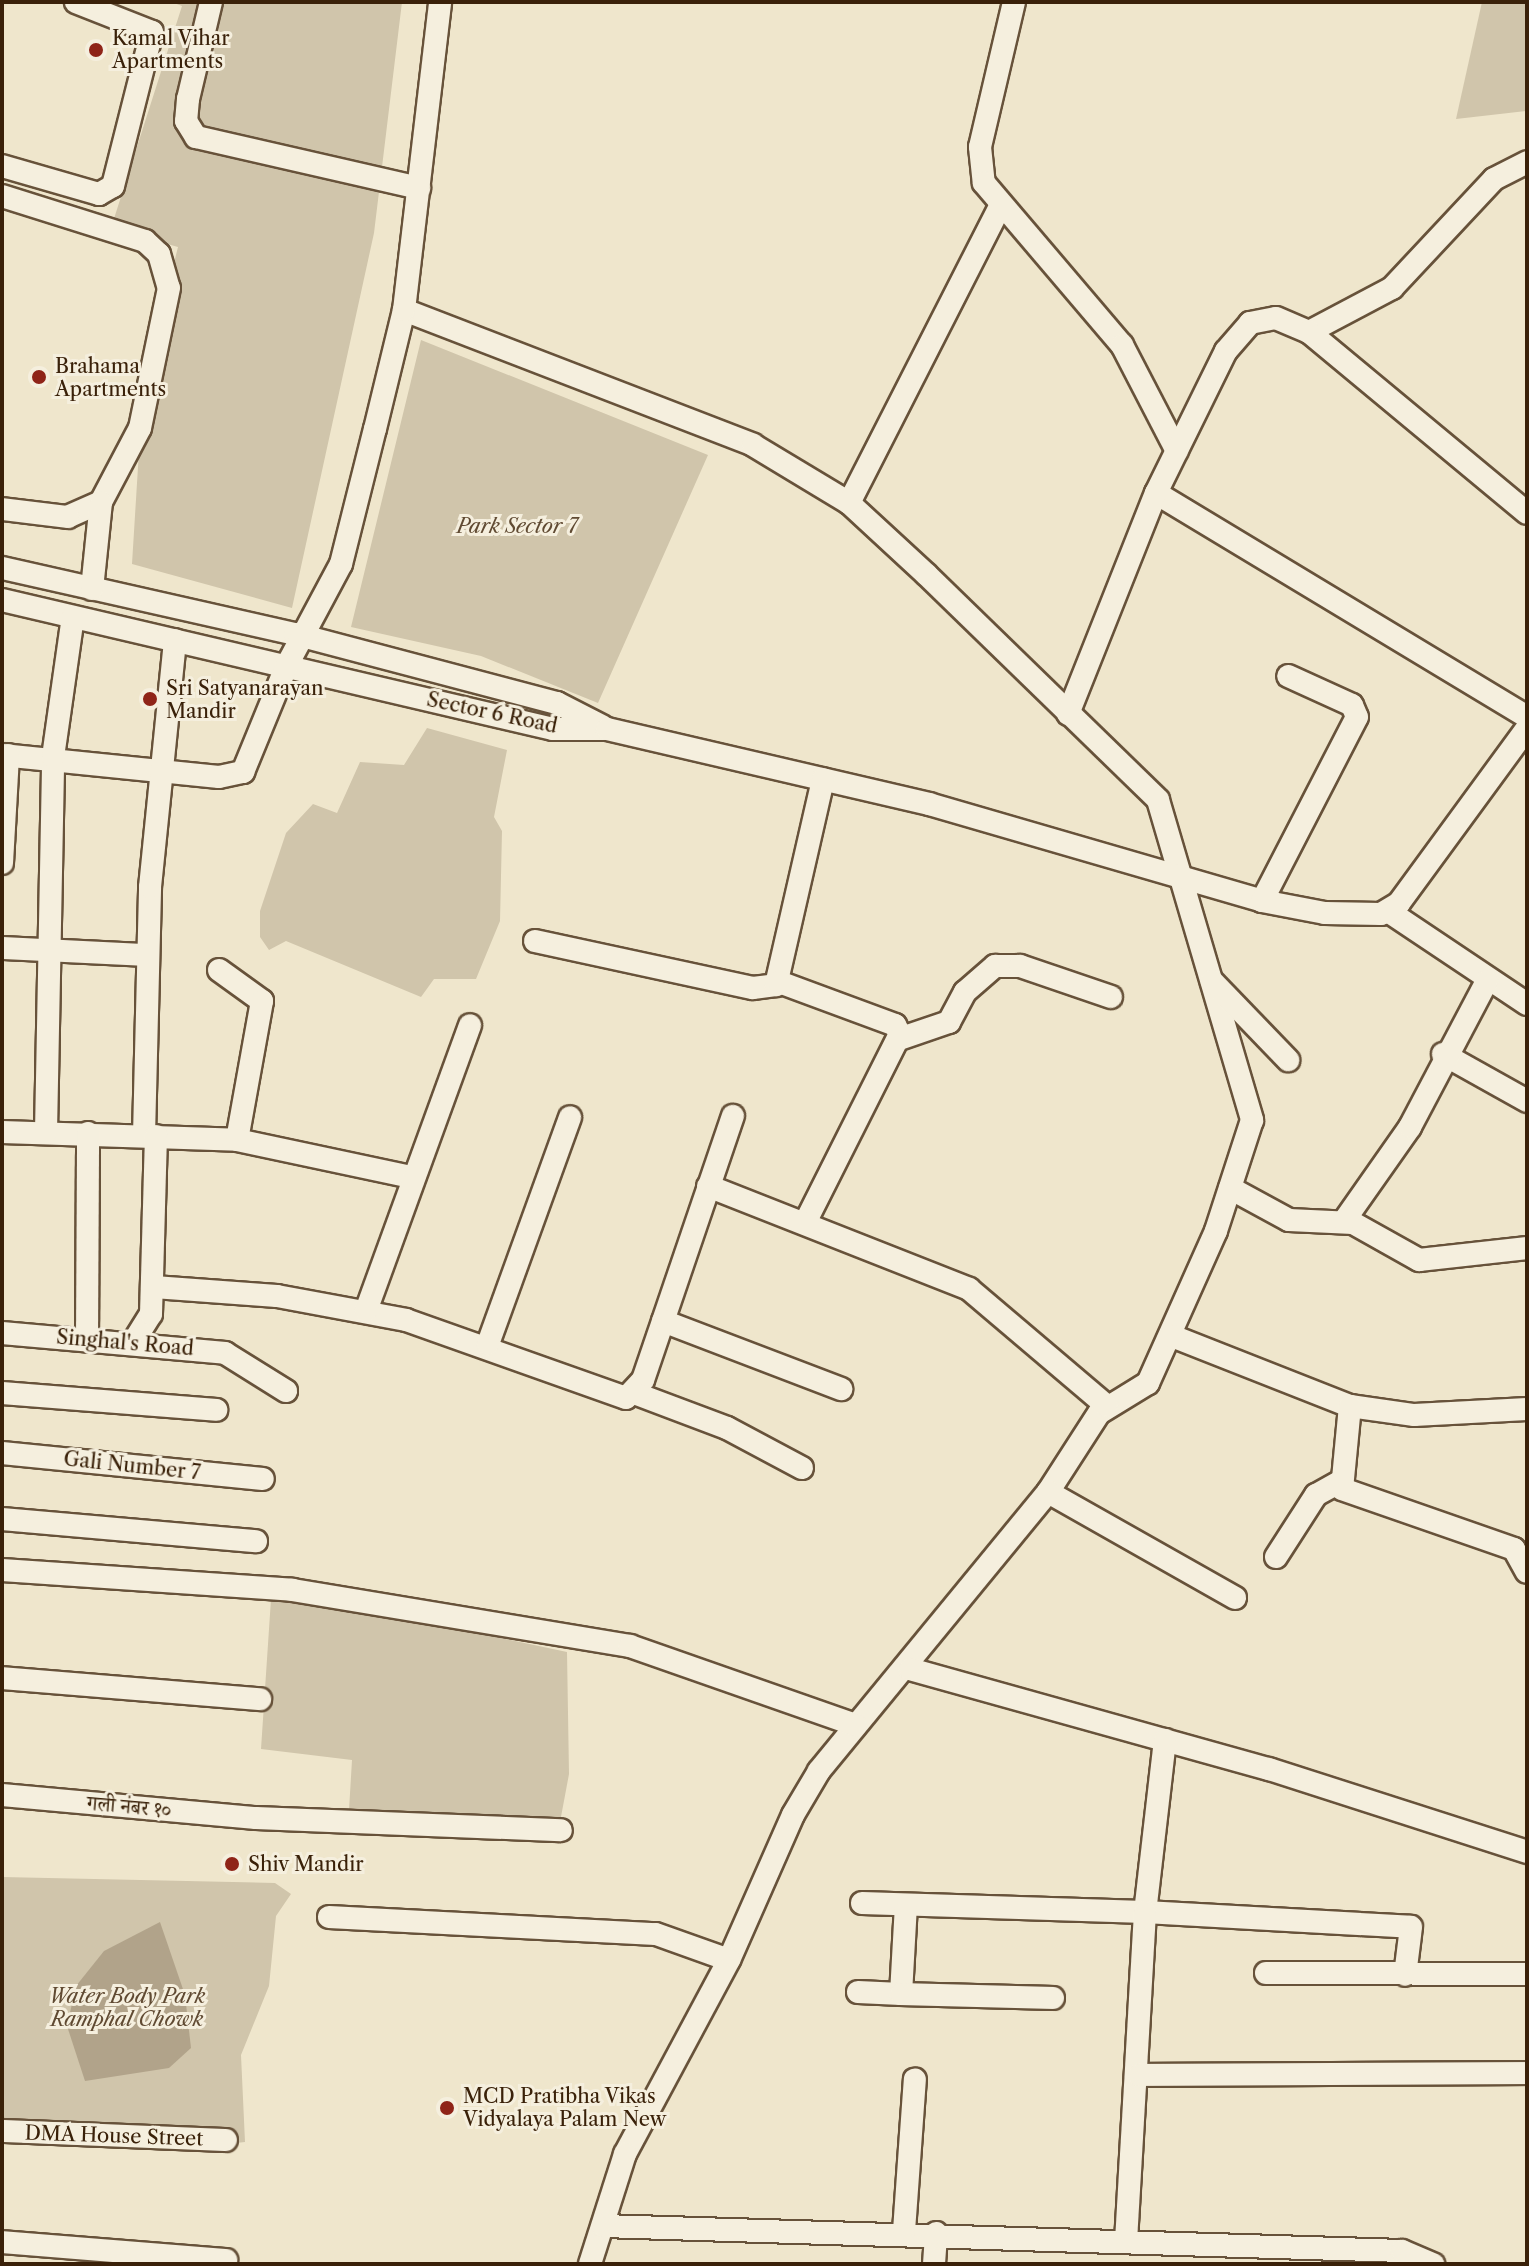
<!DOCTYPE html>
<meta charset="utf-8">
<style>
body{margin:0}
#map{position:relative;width:1529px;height:2266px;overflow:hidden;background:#efe6cc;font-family:"Libre Caslon Text","Noto Serif Devanagari",serif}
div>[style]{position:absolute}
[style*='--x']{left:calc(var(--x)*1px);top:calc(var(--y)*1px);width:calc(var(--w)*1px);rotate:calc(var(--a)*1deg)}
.green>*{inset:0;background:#d0c5ab}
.water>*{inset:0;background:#b1a38a}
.roads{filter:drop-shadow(2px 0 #67523a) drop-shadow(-2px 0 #67523a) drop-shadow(0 2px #67523a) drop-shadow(0 -2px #67523a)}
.minor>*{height:22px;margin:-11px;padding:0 11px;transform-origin:11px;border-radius:11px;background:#f5efde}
.dots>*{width:22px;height:22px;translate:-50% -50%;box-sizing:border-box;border:4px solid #f5efde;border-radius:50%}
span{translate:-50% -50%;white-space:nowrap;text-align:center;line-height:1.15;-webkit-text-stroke:6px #f5efde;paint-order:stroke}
.poi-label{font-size:20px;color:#3a2109}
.left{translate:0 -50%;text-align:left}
.park-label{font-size:20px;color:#604a32;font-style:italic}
.street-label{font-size:20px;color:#3a2109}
.frame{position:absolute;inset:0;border:4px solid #3a2109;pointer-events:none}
</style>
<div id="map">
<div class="green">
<i style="clip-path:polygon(171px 2px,402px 2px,374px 233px,292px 608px,132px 564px,143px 386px,178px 247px,111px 228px,182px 6px)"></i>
<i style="clip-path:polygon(1482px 2px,1527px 2px,1527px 111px,1456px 119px)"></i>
<i style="clip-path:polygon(421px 340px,708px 455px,598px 703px,481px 656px,351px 627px)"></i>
<i style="clip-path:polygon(427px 728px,507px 750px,494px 817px,502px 831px,500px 921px,476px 979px,434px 979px,421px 997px,286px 941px,269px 950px,260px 937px,260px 911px,286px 833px,313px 804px,337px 813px,360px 762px,404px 765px)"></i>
<i style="clip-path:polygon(271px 1599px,386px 1614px,567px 1652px,569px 1774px,558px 1833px,443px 1837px,348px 1827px,352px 1760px,261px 1749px)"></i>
<i style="clip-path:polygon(2px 1877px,275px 1883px,291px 1894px,276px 1916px,269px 1986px,241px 2055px,245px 2142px,164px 2151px,2px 2137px)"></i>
</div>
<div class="water">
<i style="clip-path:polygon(160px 1922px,185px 1995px,191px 2048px,169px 2068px,85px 2081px,67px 2026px,76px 1986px,104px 1951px)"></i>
</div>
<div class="roads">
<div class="minor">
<i style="--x:211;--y:2;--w:100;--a:103.3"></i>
<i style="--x:188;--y:99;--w:22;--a:95"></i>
<i style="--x:186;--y:121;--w:19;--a:58"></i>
<i style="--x:196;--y:137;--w:229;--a:12.9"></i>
<i style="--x:1014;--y:2;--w:149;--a:103.2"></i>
<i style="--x:980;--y:147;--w:36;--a:84"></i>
<i style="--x:984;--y:183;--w:213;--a:49.6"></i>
<i style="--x:1122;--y:345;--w:119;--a:62.6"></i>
<i style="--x:2;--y:166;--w:101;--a:16.1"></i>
<i style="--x:99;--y:194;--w:16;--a:-30"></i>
<i style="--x:113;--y:186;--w:159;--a:-75.8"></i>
<i style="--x:152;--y:32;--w:82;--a:-158.5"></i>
<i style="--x:2;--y:196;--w:150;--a:17.5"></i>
<i style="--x:145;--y:241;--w:19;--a:43"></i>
<i style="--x:159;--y:254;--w:35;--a:74"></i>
<i style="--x:169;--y:288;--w:143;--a:101.7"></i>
<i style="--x:140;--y:428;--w:84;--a:117.8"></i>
<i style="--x:101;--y:502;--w:36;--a:156"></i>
<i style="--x:68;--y:517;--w:66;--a:-173.1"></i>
<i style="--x:404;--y:310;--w:374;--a:21.1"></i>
<i style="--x:753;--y:445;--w:112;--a:31.1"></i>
<i style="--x:849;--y:503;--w:106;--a:42.7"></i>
<i style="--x:927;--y:575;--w:322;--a:44.2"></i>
<i style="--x:1158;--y:800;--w:334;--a:73.6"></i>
<i style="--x:1252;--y:1120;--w:117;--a:108"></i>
<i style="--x:1216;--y:1231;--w:167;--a:114.1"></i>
<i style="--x:1148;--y:1383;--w:57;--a:148.5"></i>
<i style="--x:1099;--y:1413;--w:94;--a:122.8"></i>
<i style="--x:1048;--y:1492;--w:361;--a:129.4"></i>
<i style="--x:819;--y:1771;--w:51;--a:120.6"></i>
<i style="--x:793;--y:1815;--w:158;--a:113.8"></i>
<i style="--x:729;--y:1960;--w:220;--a:118.2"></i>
<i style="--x:625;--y:2154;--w:115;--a:107.7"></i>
<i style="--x:1309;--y:332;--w:94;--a:-27.9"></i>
<i style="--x:1392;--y:288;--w:149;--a:-46.9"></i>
<i style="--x:1494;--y:179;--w:37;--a:-27"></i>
<i style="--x:1156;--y:493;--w:433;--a:31.1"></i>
<i style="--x:849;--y:503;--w:335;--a:-63"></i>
<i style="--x:2;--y:568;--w:300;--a:12.7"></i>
<i style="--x:295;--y:634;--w:271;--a:14.8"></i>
<i style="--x:557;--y:703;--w:51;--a:27.1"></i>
<i style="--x:92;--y:589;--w:87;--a:-84.1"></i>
<i style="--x:2;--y:600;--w:566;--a:13.18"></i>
<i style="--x:553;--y:729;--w:54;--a:0"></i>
<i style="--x:607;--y:729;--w:331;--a:13.1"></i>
<i style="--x:929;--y:804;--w:347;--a:16.2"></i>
<i style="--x:1262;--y:901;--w:64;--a:10.8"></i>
<i style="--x:1325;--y:913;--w:56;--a:1"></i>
<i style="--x:1381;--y:914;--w:21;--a:-31"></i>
<i style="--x:1399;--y:903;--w:217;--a:-53.8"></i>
<i style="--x:1068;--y:714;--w:238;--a:-68.3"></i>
<i style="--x:1156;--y:493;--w:158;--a:-63.8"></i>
<i style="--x:1226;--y:351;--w:37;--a:-49"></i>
<i style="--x:1250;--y:323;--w:26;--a:-11"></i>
<i style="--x:1276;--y:318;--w:36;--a:23"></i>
<i style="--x:1309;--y:332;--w:283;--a:39.7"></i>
<i style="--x:2;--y:755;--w:218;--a:5.8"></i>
<i style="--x:219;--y:777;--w:25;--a:-12"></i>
<i style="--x:243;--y:772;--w:113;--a:-67.7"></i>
<i style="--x:286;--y:667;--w:117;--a:-61.9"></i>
<i style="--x:341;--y:564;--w:139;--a:-75.9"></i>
<i style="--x:375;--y:429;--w:122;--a:-76.3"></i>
<i style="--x:404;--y:310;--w:310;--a:-83.3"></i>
<i style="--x:2;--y:863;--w:108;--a:-86.8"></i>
<i style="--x:1262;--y:901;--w:207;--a:-62.7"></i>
<i style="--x:1357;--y:717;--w:13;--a:-113"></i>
<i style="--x:1352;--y:705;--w:70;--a:-155.6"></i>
<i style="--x:1388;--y:911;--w:167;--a:33.8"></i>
<i style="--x:535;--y:941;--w:223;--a:12.2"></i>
<i style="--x:753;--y:988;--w:23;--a:-7"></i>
<i style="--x:776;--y:985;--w:211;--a:-77.1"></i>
<i style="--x:2;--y:948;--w:145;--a:2.8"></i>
<i style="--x:219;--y:970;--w:53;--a:35.8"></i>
<i style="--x:262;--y:1001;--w:141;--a:100.2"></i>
<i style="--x:1212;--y:981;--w:110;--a:46.1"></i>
<i style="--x:779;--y:982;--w:124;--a:20.3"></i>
<i style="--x:895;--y:1025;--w:10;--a:61"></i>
<i style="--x:900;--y:1034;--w:212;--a:116.7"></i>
<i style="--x:899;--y:1039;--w:53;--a:-18.8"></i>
<i style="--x:949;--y:1022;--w:34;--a:-62"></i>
<i style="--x:965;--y:992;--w:40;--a:-41"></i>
<i style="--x:995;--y:966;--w:25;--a:0"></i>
<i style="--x:1020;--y:966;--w:96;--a:18.8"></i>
<i style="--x:1443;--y:1054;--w:96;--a:29.2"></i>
<i style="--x:2;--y:1132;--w:235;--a:1.9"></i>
<i style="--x:237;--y:1140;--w:178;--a:12"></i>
<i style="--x:46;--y:1132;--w:375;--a:-88.9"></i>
<i style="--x:53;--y:757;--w:141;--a:-81.9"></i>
<i style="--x:144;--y:1136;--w:249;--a:-88.6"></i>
<i style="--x:150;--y:887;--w:248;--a:-84.2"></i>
<i style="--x:708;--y:1186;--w:281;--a:21.5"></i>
<i style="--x:969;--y:1289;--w:180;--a:40.3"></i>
<i style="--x:1230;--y:1188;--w:67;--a:28.5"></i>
<i style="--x:1289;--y:1220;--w:64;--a:2.7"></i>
<i style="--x:1353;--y:1223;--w:76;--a:29.3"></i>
<i style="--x:1419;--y:1260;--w:109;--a:-6.3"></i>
<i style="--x:1344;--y:1221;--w:115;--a:-54.9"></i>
<i style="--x:1410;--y:1127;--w:165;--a:-62.2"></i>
<i style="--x:154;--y:1287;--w:123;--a:4.2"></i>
<i style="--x:277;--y:1296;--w:131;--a:10.5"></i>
<i style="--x:406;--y:1320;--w:233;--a:19.5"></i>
<i style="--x:626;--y:1398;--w:25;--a:-47"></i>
<i style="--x:643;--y:1380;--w:279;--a:-71.2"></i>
<i style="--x:366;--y:1311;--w:304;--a:-70"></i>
<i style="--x:663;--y:1321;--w:191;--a:20.9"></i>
<i style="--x:2;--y:1333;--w:224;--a:5.1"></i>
<i style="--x:225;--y:1353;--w:72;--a:31.9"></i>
<i style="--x:1172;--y:1336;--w:191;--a:21.5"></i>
<i style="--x:1350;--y:1406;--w:65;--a:8"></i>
<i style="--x:1414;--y:1415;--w:113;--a:-3"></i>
<i style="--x:87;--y:1340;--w:207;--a:-89.7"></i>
<i style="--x:134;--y:1341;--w:32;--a:-58"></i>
<i style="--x:151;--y:1314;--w:178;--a:-88.4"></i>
<i style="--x:488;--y:1344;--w:241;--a:-70.1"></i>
<i style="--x:2;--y:1393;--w:215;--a:4.5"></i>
<i style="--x:634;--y:1393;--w:99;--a:20.6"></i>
<i style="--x:727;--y:1428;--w:85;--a:28.1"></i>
<i style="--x:1350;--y:1406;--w:83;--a:95.5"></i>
<i style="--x:1342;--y:1489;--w:182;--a:19.2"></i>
<i style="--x:1514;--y:1549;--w:26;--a:61"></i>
<i style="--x:2;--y:1453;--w:262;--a:5.7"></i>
<i style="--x:1048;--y:1492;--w:215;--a:29.5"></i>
<i style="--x:2;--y:1519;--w:255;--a:5"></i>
<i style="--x:1276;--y:1557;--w:74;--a:-57.2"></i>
<i style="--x:1316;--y:1495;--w:25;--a:-29"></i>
<i style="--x:2;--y:1570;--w:291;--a:3.9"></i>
<i style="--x:292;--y:1590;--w:343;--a:9.4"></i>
<i style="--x:630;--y:1646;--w:239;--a:19.3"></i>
<i style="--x:910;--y:1669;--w:373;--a:15.6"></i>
<i style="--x:1269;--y:1769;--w:271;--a:17.8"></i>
<i style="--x:2;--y:1678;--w:259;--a:4.7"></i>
<i style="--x:1165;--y:1740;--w:173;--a:96.6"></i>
<i style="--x:1145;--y:1912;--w:266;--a:3.2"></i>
<i style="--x:1411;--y:1927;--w:48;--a:97.1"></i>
<i style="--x:2;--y:1795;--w:255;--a:5.2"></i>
<i style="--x:256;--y:1818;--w:305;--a:2.3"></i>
<i style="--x:862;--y:1903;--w:283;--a:1.8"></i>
<i style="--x:1145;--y:1912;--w:329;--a:93.3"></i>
<i style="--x:329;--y:1917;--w:327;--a:3"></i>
<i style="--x:656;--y:1934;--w:77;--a:19.6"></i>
<i style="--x:1266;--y:1973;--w:261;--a:0.2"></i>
<i style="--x:858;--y:1992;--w:43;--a:2.7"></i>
<i style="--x:901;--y:1994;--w:89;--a:-86.8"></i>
<i style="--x:901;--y:1994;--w:152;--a:1.5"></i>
<i style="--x:1139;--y:2075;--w:388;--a:-0.3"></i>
<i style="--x:2;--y:2131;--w:224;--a:2.3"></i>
<i style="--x:603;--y:2226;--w:799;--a:1.79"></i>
<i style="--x:1402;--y:2251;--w:34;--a:23"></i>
<i style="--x:904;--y:2231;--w:152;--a:-85.9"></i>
<i style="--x:2;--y:2242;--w:225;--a:4.6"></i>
<i style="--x:934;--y:2264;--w:31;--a:-86"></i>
</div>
</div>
<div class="dots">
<i style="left:96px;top:50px;background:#8f2418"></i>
<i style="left:39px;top:377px;background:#8f2418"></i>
<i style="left:150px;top:699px;background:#8f2418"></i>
<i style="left:232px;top:1864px;background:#8f2418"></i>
<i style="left:447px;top:2108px;background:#8f2418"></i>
</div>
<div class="poi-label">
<span class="left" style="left:112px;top:50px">Kamal Vihar<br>Apartments</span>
<span class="left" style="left:55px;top:378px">Brahama<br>Apartments</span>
<span class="left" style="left:166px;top:700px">Sri Satyanarayan<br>Mandir</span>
<span class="left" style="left:248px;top:1864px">Shiv Mandir</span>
<span class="left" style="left:463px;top:2108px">MCD Pratibha Vikas<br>Vidyalaya Palam New</span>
</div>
<div class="park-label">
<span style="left:517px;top:526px">Park Sector 7</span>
<span style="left:127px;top:2008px">Water Body Park<br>Ramphal Chowk</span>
</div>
<div class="street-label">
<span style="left:492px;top:713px;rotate:12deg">Sector 6 Road</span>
<span style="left:125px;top:1343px;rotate:5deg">Singhal's Road</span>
<span style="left:132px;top:1466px;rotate:6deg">Gali Number 7</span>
<span style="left:129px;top:1807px;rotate:5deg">गली नंबर १०</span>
<span style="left:114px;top:2136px;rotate:2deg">DMA House Street</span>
</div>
<div class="frame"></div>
</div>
